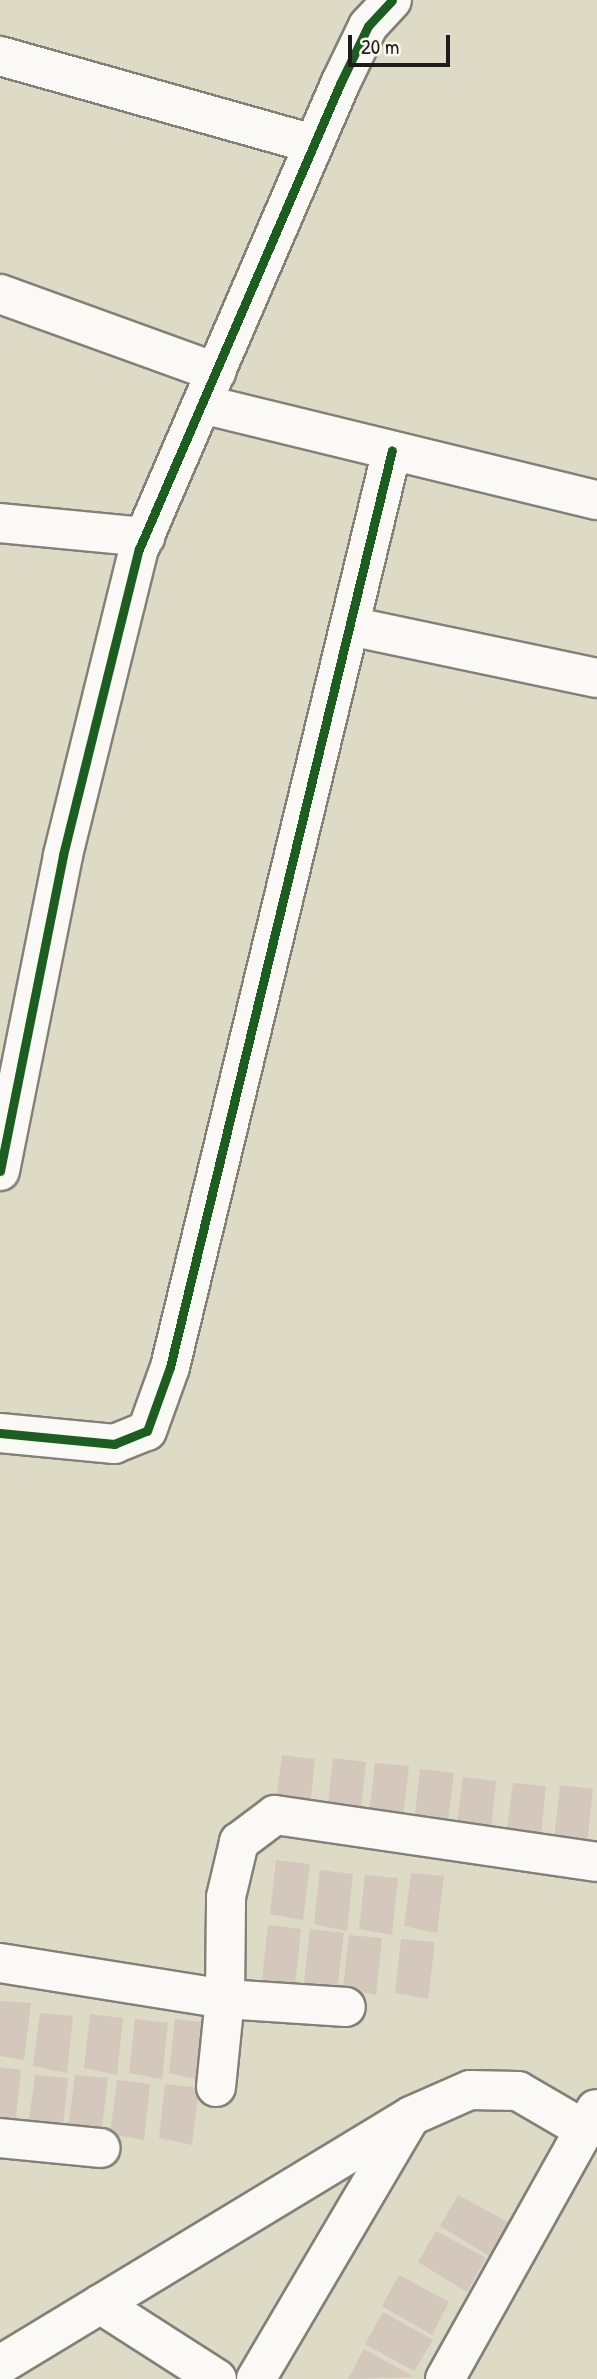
<!DOCTYPE html>
<style>
body{margin:0}
#map{position:relative;width:597px;height:2379px;overflow:hidden;background:#dddac6;font-family:"Patrick Hand",sans-serif}
div>[style]{position:absolute}
[style*='--x']{left:calc(var(--x)*1px);top:calc(var(--y)*1px);width:calc(var(--w)*1px);rotate:calc(var(--a)*1deg)}
.building>*{inset:0;background:#d4c7bb}
.roads{filter:drop-shadow(2px 0 #828177) drop-shadow(-2px 0 #828177) drop-shadow(0 2px #828177) drop-shadow(0 -2px #828177)}
.minor>*{height:38px;margin:-19px;padding:0 19px;transform-origin:19px;border-radius:19px;background:#faf9f6}
.cycleway>*{height:9px;margin:-4.5px;padding:0 4.5px;transform-origin:4.5px;border-radius:4.5px;background:#1b5e20}
span{translate:-50% -50%;white-space:nowrap;text-align:center;line-height:1.15;-webkit-text-stroke:5px #fbf7ec;paint-order:stroke}
.scale{position:absolute;left:348px;top:35px;width:102px;height:32px;box-sizing:border-box;border:4px solid #1c1c1c;border-top:0;padding-left:9px;font-size:21px;line-height:24px;white-space:nowrap;color:#1c1c1c;-webkit-text-stroke:5px #fbf7ec;paint-order:stroke}
</style>
<div id="map">
<div class="building">
<i style="clip-path:polygon(282px 1755px,315px 1759px,309px 1815px,275px 1809px)"></i>
<i style="clip-path:polygon(333px 1758px,366px 1762px,360px 1818px,327px 1812px)"></i>
<i style="clip-path:polygon(375px 1763px,409px 1766px,402px 1823px,369px 1816px)"></i>
<i style="clip-path:polygon(420px 1769px,454px 1773px,447px 1830px,414px 1823px)"></i>
<i style="clip-path:polygon(463px 1777px,496px 1781px,490px 1838px,456px 1831px)"></i>
<i style="clip-path:polygon(513px 1783px,546px 1786px,540px 1843px,506px 1836px)"></i>
<i style="clip-path:polygon(560px 1785px,593px 1789px,587px 1846px,554px 1840px)"></i>
<i style="clip-path:polygon(276px 1860px,310px 1864px,303px 1920px,270px 1914px)"></i>
<i style="clip-path:polygon(320px 1870px,353px 1874px,347px 1931px,314px 1924px)"></i>
<i style="clip-path:polygon(411px 1873px,444px 1876px,437px 1933px,404px 1926px)"></i>
<i style="clip-path:polygon(365px 1875px,398px 1878px,392px 1935px,359px 1929px)"></i>
<i style="clip-path:polygon(268px 1925px,301px 1929px,295px 1986px,262px 1979px)"></i>
<i style="clip-path:polygon(310px 1929px,344px 1933px,337px 1989px,304px 1983px)"></i>
<i style="clip-path:polygon(349px 1935px,382px 1938px,376px 1995px,343px 1988px)"></i>
<i style="clip-path:polygon(401px 1939px,435px 1942px,428px 1999px,395px 1993px)"></i>
<i style="clip-path:polygon(0 2001px,31px 2003px,24px 2060px,0 2056px)"></i>
<i style="clip-path:polygon(40px 2013px,73px 2016px,67px 2073px,33px 2066px)"></i>
<i style="clip-path:polygon(90px 2014px,123px 2018px,117px 2075px,84px 2068px)"></i>
<i style="clip-path:polygon(135px 2019px,168px 2023px,162px 2079px,129px 2073px)"></i>
<i style="clip-path:polygon(175px 2019px,208px 2023px,202px 2080px,169px 2073px)"></i>
<i style="clip-path:polygon(0 2067px,21px 2070px,15px 2126px,0 2123px)"></i>
<i style="clip-path:polygon(35px 2075px,68px 2078px,62px 2135px,28px 2128px)"></i>
<i style="clip-path:polygon(75px 2075px,108px 2078px,101px 2135px,68px 2129px)"></i>
<i style="clip-path:polygon(117px 2080px,150px 2084px,144px 2140px,110px 2134px)"></i>
<i style="clip-path:polygon(165px 2084px,199px 2088px,192px 2145px,159px 2138px)"></i>
<i style="clip-path:polygon(458px 2195px,508px 2222px,489px 2256px,440px 2226px)"></i>
<i style="clip-path:polygon(436px 2231px,486px 2258px,467px 2292px,418px 2262px)"></i>
<i style="clip-path:polygon(399px 2275px,449px 2302px,432px 2335px,382px 2306px)"></i>
<i style="clip-path:polygon(383px 2312px,433px 2340px,414px 2371px,365px 2344px)"></i>
<i style="clip-path:polygon(364px 2349px,414px 2377px,348px 2379px)"></i>
</div>
<div class="roads">
<div class="minor">
<i style="--x:0;--y:56;--w:326;--a:15.7"></i>
<i style="--x:0;--y:294;--w:230;--a:19.9"></i>
<i style="--x:202;--y:404;--w:406;--a:13.7"></i>
<i style="--x:0;--y:523;--w:146;--a:5.5"></i>
<i style="--x:350;--y:626;--w:252;--a:11.9"></i>
<i style="--x:0;--y:1171;--w:322;--a:-78.7"></i>
<i style="--x:63;--y:855;--w:315;--a:-76.1"></i>
<i style="--x:139;--y:549;--w:507;--a:-66.62"></i>
<i style="--x:340;--y:84;--w:64;--a:-64.2"></i>
<i style="--x:368;--y:26;--w:35;--a:-47"></i>
<i style="--x:0;--y:1433;--w:115;--a:5.5"></i>
<i style="--x:114;--y:1444;--w:35;--a:-22"></i>
<i style="--x:147;--y:1431;--w:68;--a:-70.2"></i>
<i style="--x:170;--y:1367;--w:943;--a:-76.39"></i>
<i style="--x:0;--y:1963;--w:228;--a:9.1"></i>
<i style="--x:225;--y:1999;--w:121;--a:3.8"></i>
<i style="--x:216;--y:2087;--w:88;--a:-84.2"></i>
<i style="--x:225;--y:1999;--w:102;--a:-89.4"></i>
<i style="--x:226;--y:1897;--w:57;--a:-76.7"></i>
<i style="--x:239;--y:1842;--w:45;--a:-36.9"></i>
<i style="--x:275;--y:1815;--w:325;--a:8.3"></i>
<i style="--x:0;--y:2138;--w:101;--a:5.7"></i>
<i style="--x:100;--y:2304;--w:139;--a:32.7"></i>
<i style="--x:0;--y:2365;--w:481;--a:-31.2"></i>
<i style="--x:411;--y:2116;--w:64;--a:-23.8"></i>
<i style="--x:470;--y:2090;--w:48;--a:1.2"></i>
<i style="--x:518;--y:2091;--w:78;--a:30.2"></i>
<i style="--x:256;--y:2379;--w:299;--a:-59.5"></i>
<i style="--x:445;--y:2379;--w:309;--a:-60.8"></i>
</div>
</div>
<div class="cycleway">
<i style="--x:0;--y:1171;--w:322;--a:-78.7"></i>
<i style="--x:63;--y:855;--w:315;--a:-76.1"></i>
<i style="--x:139;--y:549;--w:507;--a:-66.62"></i>
<i style="--x:340;--y:84;--w:64;--a:-64.2"></i>
<i style="--x:368;--y:26;--w:35;--a:-47"></i>
<i style="--x:0;--y:1433;--w:115;--a:5.5"></i>
<i style="--x:114;--y:1444;--w:35;--a:-22"></i>
<i style="--x:147;--y:1431;--w:68;--a:-70.2"></i>
<i style="--x:170;--y:1367;--w:943;--a:-76.39"></i>
</div>
<div class="scale">20 m</div>
</div>
